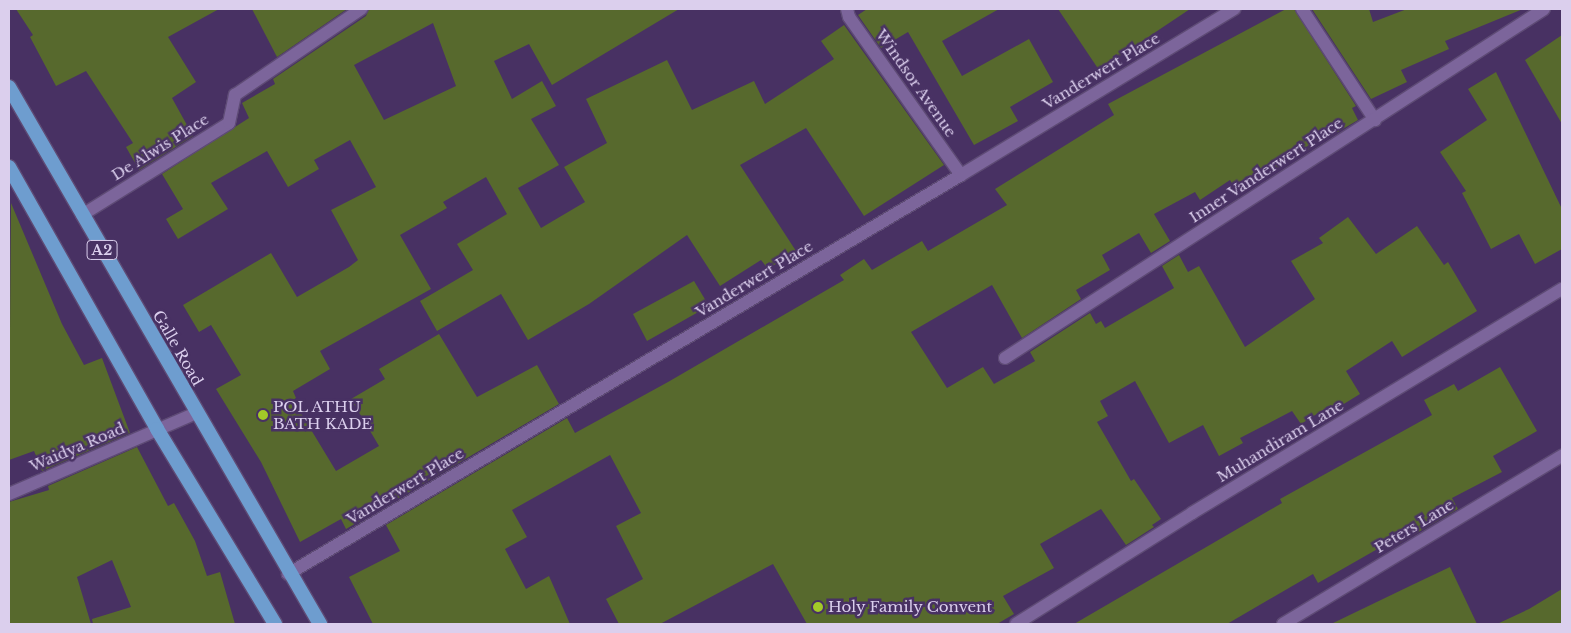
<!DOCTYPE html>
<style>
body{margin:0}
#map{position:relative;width:1571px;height:633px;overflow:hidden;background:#483163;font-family:"Libre Baskerville",serif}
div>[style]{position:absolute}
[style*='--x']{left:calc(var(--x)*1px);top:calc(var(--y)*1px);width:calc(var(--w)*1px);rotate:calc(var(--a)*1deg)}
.building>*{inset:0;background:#57692d}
.roads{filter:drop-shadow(1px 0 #5e4b75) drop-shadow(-1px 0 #5e4b75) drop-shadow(0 1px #5e4b75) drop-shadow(0 -1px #5e4b75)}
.minor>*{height:12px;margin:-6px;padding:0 6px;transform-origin:6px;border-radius:6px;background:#7c659b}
.tertiary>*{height:12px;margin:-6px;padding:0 6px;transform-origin:6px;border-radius:6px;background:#7c659b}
.trunk>*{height:14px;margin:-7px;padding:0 7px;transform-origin:7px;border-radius:7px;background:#6e9dcf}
.dots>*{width:14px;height:14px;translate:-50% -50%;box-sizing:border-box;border:2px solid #483163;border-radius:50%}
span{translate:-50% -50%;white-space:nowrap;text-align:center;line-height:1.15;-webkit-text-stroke:5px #483163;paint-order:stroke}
.shield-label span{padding:1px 4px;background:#483163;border:1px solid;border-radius:4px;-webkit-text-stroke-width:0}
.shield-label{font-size:14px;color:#dbcfed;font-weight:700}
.street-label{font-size:15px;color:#dbcfed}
.poi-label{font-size:15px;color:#dbcfed}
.left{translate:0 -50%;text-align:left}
.frame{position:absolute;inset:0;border:10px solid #dbcfed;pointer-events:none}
</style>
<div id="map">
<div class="building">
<i style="clip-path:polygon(16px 9px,219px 9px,168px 37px,196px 82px,172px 98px,193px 136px,139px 170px,126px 147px,133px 143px,86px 71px,56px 86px,30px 37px,33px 35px)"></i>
<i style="clip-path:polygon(252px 9px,347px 9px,277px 57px)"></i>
<i style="clip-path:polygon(evenodd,369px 9px,679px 9px,552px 85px,529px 44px,494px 61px,512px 99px,542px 81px,556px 106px,531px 119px,559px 165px,518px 188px,541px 228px,585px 202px,564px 167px,607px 143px,586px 99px,667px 60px,692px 110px,754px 81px,765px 104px,834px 59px,821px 41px,844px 25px,944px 165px,864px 216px,806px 128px,740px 165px,796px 251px,768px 269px,761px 260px,720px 286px,687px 235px,589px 304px,528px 340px,501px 294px,437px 331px,420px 301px,473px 270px,457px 244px,507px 214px,486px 177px,443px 202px,447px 208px,400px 235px,431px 289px,320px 351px,330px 369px,293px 391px,296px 398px,293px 400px,336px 471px,379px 446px,351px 399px,385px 379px,379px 369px,439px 334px,477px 397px,537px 365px,559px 404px,346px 529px,341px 519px,300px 542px,261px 462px,216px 389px,241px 375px,211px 325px,199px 332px,183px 305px,271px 253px,297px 297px,349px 267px,358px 260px,331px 210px,376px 187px,350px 140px,314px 160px,319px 169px,288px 187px,267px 151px,211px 183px,228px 209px,178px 239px,166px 219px,183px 209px,162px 174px,249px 118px,242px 103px,275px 84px,273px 79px,366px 16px,369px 9px,433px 23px,456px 86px,384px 120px,354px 65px,433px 23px)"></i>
<i style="clip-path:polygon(867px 9px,999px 9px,942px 41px,962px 76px,1029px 39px,1053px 82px,1010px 107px,1018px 121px,974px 145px,908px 32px,881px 48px,858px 15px)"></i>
<i style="clip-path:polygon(1058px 9px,1190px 9px,1099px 70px)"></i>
<i style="clip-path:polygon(1286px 9px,1294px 9px,1356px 106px,1352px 108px,1358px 120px,1237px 192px,1230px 180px,1200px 200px,1195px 192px,1154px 214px,1170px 241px,1151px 253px,1139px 233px,1102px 255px,1110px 270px,1076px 290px,1081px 299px,1022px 338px,992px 285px,911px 332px,947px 388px,983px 367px,994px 384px,1035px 361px,1030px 352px,1090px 313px,1096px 324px,1101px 321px,1105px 328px,1174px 288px,1162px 266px,1179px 255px,1188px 272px,1199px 266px,1245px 347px,1315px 299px,1291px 261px,1323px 243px,1319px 238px,1348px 217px,1376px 254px,1417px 226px,1444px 265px,1448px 262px,1477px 311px,1402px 357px,1392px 341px,1346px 371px,1360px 394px,1334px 410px,1331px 405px,1301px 424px,1292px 411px,1240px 438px,1243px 443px,1219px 456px,1203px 425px,1169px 443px,1135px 381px,1100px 401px,1108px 416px,1097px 422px,1131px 481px,1134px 479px,1161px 519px,1152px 525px,1154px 527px,1126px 545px,1101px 509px,1040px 544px,1054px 568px,1003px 596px,1014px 614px,997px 624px,807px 624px,773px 564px,660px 624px,619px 624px,606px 599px,643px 579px,616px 526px,641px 513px,610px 455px,512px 510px,527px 537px,505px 549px,526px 589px,549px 576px,570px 624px,373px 624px,349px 577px,400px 551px,386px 525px,567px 418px,575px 433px,668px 382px,844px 280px,840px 275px,864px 259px,872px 270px,922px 241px,928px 251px,1007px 205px,995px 189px,1114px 115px,1108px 104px)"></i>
<i style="clip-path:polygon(1312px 9px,1369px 9px,1373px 22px,1407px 9px,1523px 9px,1445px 41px,1449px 49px,1401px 70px,1407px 82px,1371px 99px)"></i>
<i style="clip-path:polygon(1562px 35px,1562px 124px,1525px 60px)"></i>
<i style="clip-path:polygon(1496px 72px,1562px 209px,1562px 249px,1535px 264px,1519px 234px,1491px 249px,1462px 193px,1466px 191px,1440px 152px,1487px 120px,1468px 89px)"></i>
<i style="clip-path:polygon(11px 203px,62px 324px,84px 365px,102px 358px,130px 433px,42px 471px,34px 451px,9px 460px)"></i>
<i style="clip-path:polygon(694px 281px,709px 306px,647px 341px,633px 314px)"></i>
<i style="clip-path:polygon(1500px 367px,1537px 431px,1493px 456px,1502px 472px,1452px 498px,1458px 509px,1398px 544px,1395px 539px,1318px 583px,1313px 574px,1227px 624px,1074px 624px,1282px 503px,1280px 499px,1432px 415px,1424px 400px,1454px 384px,1458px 391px)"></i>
<i style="clip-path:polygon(137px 447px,168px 506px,174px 503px,195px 541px,207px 576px,220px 572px,235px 624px,93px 624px,92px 619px,131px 607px,112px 560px,77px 577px,91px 624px,9px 624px,9px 502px,49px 490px,48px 486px)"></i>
<i style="clip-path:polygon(1450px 567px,1477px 624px,1331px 624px,1412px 585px)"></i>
<i style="clip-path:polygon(1562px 589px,1562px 624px,1497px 624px,1529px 609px)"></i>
</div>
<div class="roads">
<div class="minor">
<i style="--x:847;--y:9;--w:8;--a:76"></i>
<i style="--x:849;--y:17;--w:194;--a:54.7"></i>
<i style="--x:1302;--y:9;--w:133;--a:56.7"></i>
<i style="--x:82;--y:215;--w:173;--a:-32"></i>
<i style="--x:229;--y:123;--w:29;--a:-78"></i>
<i style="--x:235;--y:95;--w:153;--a:-34.3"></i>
<i style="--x:1005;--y:358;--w:642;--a:-32.92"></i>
<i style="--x:288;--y:574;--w:782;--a:-30.66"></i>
<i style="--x:961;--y:175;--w:320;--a:-31.3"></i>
<i style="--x:1016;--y:624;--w:208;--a:-32.2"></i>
<i style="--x:1192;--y:513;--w:433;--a:-31.2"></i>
<i style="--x:1283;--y:624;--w:326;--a:-31.1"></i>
</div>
<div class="tertiary">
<i style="--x:9;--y:494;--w:204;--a:-23.4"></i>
</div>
<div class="trunk">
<i style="--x:9;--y:87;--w:621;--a:59.92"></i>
<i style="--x:9;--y:167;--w:301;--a:60.5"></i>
<i style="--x:157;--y:429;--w:228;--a:58.8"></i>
</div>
</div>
<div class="dots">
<i style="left:263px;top:415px;background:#a2c928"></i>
<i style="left:818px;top:607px;background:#a2c928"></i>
</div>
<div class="shield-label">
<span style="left:102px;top:250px">A2</span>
</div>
<div class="street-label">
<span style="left:1101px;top:71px;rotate:-31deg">Vanderwert Place</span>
<span style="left:916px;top:83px;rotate:55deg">Windsor Avenue</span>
<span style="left:160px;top:147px;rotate:-32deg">De Alwis Place</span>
<span style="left:1266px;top:170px;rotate:-33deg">Inner Vanderwert Place</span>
<span style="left:754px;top:279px;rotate:-31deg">Vanderwert Place</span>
<span style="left:178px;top:348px;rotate:60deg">Galle Road</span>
<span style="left:1280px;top:441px;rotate:-31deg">Muhandiram Lane</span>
<span style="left:77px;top:447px;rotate:-23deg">Waidya Road</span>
<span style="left:405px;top:486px;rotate:-31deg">Vanderwert Place</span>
<span style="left:1414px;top:526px;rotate:-31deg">Peters Lane</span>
</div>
<div class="poi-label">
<span class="left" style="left:273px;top:415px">POL ATHU<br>BATH KADE</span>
<span class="left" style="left:828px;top:607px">Holy Family Convent</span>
</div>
<div class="frame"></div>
</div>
